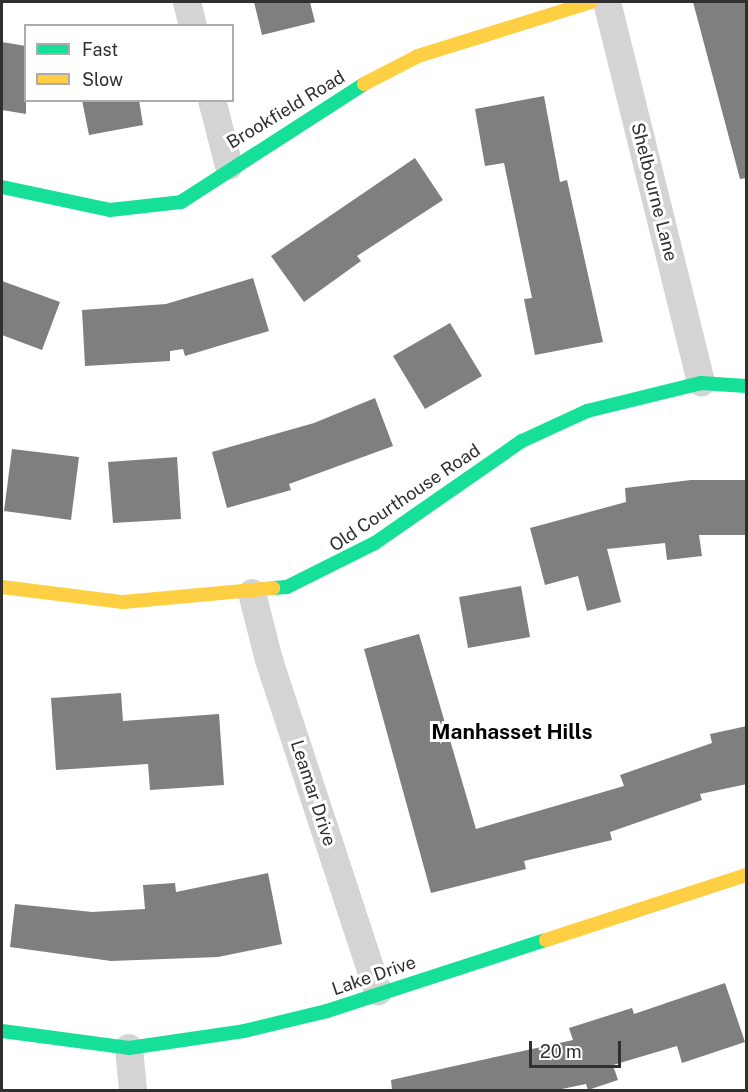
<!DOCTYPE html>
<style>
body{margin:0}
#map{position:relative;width:748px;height:1092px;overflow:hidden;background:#fff;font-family:"Public Sans",sans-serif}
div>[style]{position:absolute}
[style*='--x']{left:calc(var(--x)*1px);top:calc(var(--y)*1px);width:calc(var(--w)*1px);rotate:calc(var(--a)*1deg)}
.building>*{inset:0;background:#7f7f7f}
.street>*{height:28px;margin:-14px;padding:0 14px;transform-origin:14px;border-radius:14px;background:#d4d4d4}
.fast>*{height:14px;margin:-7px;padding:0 7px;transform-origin:7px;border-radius:7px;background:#16e098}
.slow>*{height:14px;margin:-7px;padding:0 7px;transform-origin:7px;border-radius:7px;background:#ffcf43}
span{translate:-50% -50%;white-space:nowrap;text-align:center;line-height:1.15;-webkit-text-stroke:6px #fff;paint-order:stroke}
.street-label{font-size:18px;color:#2f2f2f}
.quarter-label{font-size:21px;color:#000;font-weight:700}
.frame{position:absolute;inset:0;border:3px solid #2f2f2f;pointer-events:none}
.legend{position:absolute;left:24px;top:24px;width:210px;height:78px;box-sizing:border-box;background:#fff;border:2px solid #acacac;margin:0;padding:8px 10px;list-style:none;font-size:18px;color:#2f2f2f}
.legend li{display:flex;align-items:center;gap:12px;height:30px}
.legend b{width:30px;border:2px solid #acacac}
.scale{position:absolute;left:529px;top:1041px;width:92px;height:27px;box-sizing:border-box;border:3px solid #2f2f2f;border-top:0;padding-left:8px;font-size:18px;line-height:21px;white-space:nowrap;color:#2f2f2f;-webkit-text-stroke:4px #fff;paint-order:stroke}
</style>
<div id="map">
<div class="building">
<i style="clip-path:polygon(254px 2px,310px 2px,315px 22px,262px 35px)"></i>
<i style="clip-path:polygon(693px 2px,747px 2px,747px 178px,740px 179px)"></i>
<i style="clip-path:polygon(2px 42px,26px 46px,26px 114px,2px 110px)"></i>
<i style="clip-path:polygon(544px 96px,560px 182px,567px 180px,603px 342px,535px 355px,524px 299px,532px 298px,504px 163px,485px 166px,475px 109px)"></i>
<i style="clip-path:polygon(82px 100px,139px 100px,143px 125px,89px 135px)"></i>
<i style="clip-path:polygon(415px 158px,443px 200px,357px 256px,361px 261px,304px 302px,271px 256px)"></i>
<i style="clip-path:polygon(253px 278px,269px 331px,185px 356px,183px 349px,170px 351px,170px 361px,85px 366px,82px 310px,166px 304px)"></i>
<i style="clip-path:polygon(2px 281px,60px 302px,42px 350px,2px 335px)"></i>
<i style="clip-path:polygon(450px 323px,482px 376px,425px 409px,393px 356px)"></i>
<i style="clip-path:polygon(375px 398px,393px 446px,289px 484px,291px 490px,227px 508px,212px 452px,314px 423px)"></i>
<i style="clip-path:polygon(12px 449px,79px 457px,71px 520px,4px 511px)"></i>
<i style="clip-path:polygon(177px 457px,181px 519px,113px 523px,108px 462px)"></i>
<i style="clip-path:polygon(691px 480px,747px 480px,747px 535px,699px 535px,702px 556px,667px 560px,665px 543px,607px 549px,621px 602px,587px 611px,578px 576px,545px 585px,530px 528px,626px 502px,625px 488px)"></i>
<i style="clip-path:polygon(521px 586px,530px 637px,468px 648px,459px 597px)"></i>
<i style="clip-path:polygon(419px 634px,476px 829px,624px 786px,620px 775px,712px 743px,710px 734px,747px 726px,747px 784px,700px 794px,702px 800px,610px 832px,612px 840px,524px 861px,526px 869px,431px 893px,364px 649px)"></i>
<i style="clip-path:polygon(121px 693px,123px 721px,219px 714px,224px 785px,150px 790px,148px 764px,56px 770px,51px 698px)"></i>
<i style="clip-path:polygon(268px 873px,282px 944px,218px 957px,111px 961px,10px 947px,15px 904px,92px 912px,145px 909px,143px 885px,175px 883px,176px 892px)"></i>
<i style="clip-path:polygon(725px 983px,745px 1042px,682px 1063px,677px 1046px,613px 1065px,618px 1080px,588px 1090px,586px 1084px,557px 1090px,392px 1090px,391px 1080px,573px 1040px,569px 1028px,632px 1008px,634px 1014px)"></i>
</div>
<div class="street">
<i style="--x:187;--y:2;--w:25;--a:76"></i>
<i style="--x:607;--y:2;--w:392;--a:76.1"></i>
<i style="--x:212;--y:100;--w:68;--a:75.6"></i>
<i style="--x:252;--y:593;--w:69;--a:75.8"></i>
<i style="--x:269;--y:660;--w:349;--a:71.8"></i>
<i style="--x:129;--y:1048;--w:42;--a:84.6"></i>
</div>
<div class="fast">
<i style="--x:2;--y:187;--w:110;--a:12"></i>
<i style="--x:110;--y:210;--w:71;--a:-6.4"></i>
<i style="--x:181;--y:202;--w:218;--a:-32.8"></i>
<i style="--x:273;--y:588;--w:14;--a:-4"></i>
<i style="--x:287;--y:587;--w:98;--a:-26.6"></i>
<i style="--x:375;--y:543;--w:179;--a:-34.8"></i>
<i style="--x:522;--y:441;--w:72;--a:-24.8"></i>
<i style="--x:587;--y:411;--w:117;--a:-13.8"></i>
<i style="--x:701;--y:383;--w:45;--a:3.8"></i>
<i style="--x:2;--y:1031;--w:128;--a:7.6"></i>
<i style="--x:129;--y:1048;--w:116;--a:-8.4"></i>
<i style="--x:244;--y:1031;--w:85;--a:-13.5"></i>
<i style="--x:327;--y:1011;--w:230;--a:-18"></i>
</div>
<div class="slow">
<i style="--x:364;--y:84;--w:61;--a:-27.4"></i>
<i style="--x:418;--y:56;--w:181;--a:-17.3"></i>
<i style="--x:2;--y:587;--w:122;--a:7.1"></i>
<i style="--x:123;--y:602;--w:151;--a:-5.3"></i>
<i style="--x:546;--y:940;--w:210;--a:-18"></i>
</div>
<div class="street-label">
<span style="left:286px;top:110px;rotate:-31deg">Brookfield Road</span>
<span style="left:654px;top:192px;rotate:76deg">Shelbourne Lane</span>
<span style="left:405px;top:498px;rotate:-34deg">Old Courthouse Road</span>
<span style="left:313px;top:793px;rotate:72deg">Leamar Drive</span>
<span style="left:374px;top:976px;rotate:-19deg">Lake Drive</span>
</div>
<div class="quarter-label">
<span style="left:512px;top:732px">Manhasset Hills</span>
</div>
<div class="frame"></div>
<ul class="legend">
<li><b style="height:8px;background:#16e098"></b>Fast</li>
<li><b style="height:8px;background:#ffcf43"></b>Slow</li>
</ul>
<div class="scale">20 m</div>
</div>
